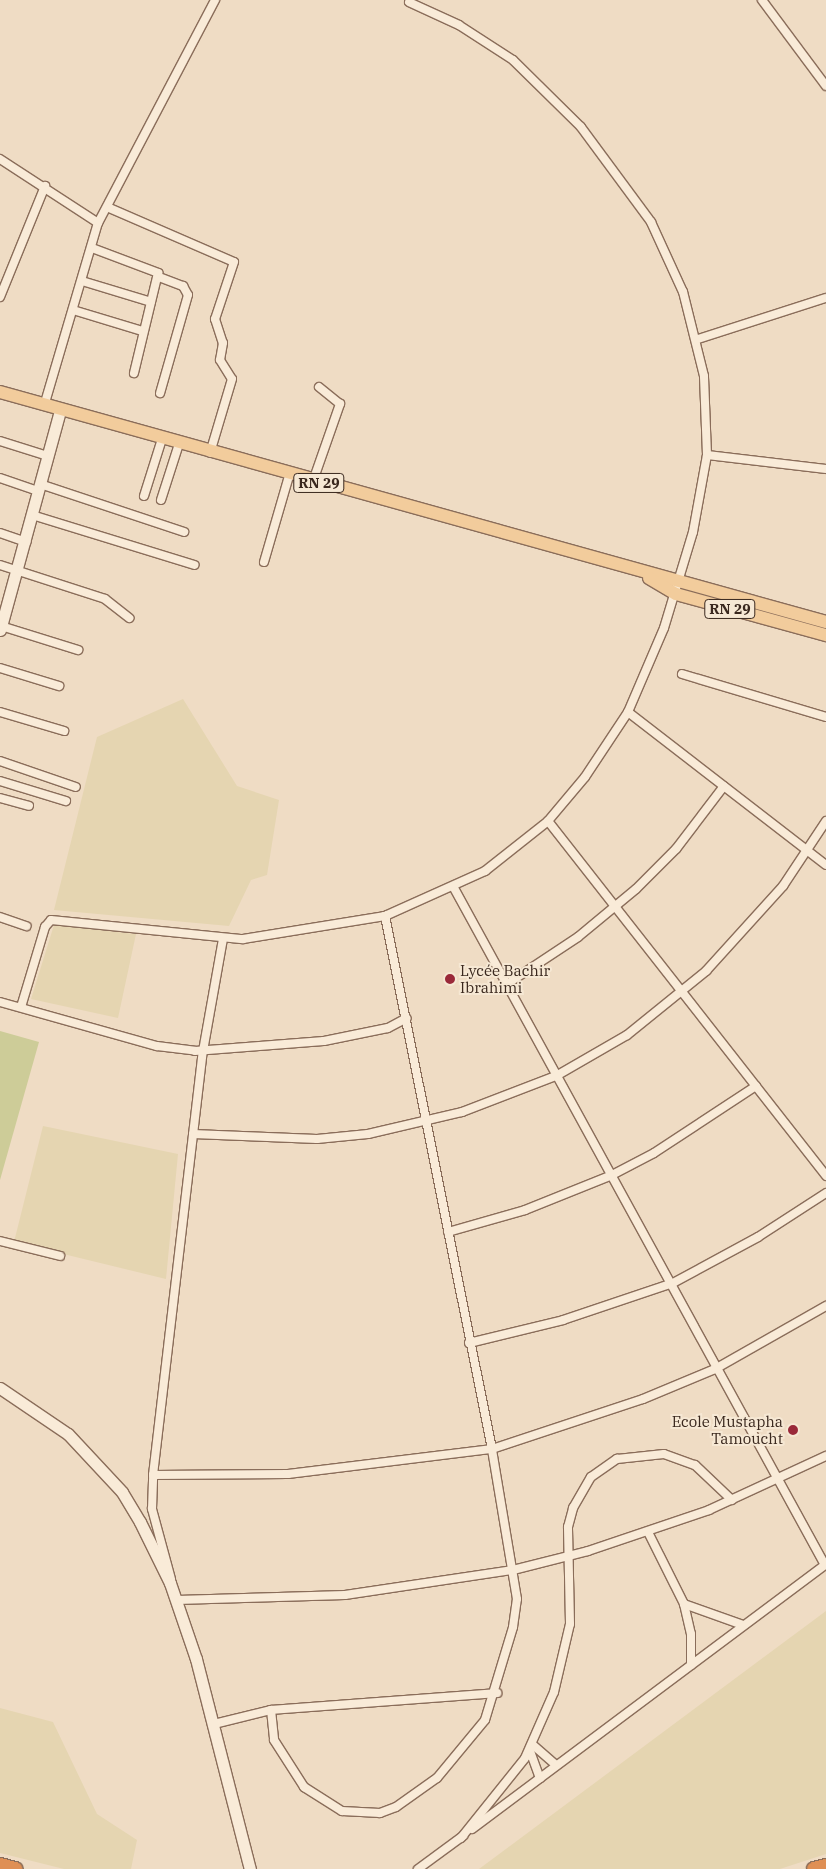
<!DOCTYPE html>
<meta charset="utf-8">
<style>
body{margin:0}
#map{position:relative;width:826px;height:1869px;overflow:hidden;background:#efdcc4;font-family:"IBM Plex Serif",serif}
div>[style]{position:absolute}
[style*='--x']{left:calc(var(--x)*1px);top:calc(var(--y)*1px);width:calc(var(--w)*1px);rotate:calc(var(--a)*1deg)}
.farmland>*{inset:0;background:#e5d5b1}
.green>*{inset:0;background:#cdcc98}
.roads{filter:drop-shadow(1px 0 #8a6d5a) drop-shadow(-1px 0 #8a6d5a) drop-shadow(0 1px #8a6d5a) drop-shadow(0 -1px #8a6d5a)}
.street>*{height:8px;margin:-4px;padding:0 4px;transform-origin:4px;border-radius:4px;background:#f9ebd8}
.secondary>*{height:11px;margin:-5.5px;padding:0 5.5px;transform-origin:5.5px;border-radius:5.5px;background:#f9ebd8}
.primary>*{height:12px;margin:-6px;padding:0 6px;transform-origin:6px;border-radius:6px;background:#f2cc9c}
.highway>*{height:14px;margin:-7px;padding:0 7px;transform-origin:7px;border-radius:7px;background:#df8f54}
.dots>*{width:14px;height:14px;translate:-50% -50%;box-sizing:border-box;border:2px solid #f6e8d4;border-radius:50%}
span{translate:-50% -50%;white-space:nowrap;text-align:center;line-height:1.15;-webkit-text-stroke:4px #f6e8d4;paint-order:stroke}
.shield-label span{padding:1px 4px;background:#f6e8d4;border:1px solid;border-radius:4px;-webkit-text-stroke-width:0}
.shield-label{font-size:14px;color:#3a281e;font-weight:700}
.poi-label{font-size:15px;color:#3a281e}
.left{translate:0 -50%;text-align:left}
.right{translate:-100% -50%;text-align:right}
</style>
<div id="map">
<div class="farmland">
<i style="clip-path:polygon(183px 699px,237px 786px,279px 800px,267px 875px,251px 880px,229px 926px,54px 910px,97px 737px)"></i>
<i style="clip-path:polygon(54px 925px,136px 934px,118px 1018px,31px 999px)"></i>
<i style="clip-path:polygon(43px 1126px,178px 1154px,166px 1279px,14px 1242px)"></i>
<i style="clip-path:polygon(826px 1611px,826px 1854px,780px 1869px,479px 1869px)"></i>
<i style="clip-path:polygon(0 1708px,53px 1722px,97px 1814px,137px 1840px,131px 1869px,64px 1869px,0 1853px)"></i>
</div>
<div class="green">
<i style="clip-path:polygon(0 1031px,39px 1042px,0 1180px)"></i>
</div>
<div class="roads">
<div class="street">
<i style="--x:762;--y:0;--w:107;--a:53.3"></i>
<i style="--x:0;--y:159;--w:117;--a:33.1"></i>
<i style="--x:107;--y:207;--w:138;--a:23.4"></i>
<i style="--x:234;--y:262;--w:60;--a:108.4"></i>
<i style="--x:215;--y:319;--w:25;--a:72"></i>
<i style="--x:223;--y:343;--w:17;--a:100"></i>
<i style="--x:220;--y:360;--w:22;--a:58"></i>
<i style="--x:232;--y:379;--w:77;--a:106.6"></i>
<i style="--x:92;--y:248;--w:71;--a:20.7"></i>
<i style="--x:158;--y:273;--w:103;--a:103.5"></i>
<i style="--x:159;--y:277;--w:26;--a:21"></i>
<i style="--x:183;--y:286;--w:10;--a:61"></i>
<i style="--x:188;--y:295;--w:102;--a:105.9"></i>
<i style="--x:82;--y:281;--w:72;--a:16.9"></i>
<i style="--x:0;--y:297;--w:120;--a:-67.9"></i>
<i style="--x:73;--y:310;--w:72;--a:16.9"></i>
<i style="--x:698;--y:339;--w:134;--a:-17.8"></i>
<i style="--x:44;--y:406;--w:191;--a:-73.6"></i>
<i style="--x:98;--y:223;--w:252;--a:-62.3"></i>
<i style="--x:0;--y:441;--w:50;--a:17.4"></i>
<i style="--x:707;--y:455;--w:120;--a:6.7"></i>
<i style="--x:0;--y:478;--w:40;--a:18.9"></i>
<i style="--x:313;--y:481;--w:82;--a:-70.7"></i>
<i style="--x:340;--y:404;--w:27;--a:-141"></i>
<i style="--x:40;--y:484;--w:152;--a:18.4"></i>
<i style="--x:144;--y:496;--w:60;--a:-72.5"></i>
<i style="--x:161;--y:500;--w:59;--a:-72.2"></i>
<i style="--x:32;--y:515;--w:170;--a:17.1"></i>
<i style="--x:0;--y:533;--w:28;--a:19"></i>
<i style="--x:264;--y:562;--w:90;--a:-73.8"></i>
<i style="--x:0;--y:565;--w:110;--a:17.9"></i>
<i style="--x:105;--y:599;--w:31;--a:38"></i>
<i style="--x:1;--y:626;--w:81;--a:17.3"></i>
<i style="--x:0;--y:668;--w:62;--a:17"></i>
<i style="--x:682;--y:674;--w:150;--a:16.6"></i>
<i style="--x:0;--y:712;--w:67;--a:16.5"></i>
<i style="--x:628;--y:712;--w:250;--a:37.7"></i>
<i style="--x:0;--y:761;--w:80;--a:18.9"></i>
<i style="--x:0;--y:781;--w:69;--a:16.9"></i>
<i style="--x:0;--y:798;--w:30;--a:15"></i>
<i style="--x:548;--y:821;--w:451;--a:51.9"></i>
<i style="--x:454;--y:888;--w:772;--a:61.28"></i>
<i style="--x:0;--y:917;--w:28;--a:19"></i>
<i style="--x:507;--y:984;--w:85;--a:-33.5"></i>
<i style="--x:578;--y:937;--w:75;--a:-39.6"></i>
<i style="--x:636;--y:889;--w:57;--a:-45"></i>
<i style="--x:676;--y:849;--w:79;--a:-52.7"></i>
<i style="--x:0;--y:1002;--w:163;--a:15.7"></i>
<i style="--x:157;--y:1046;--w:38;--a:7"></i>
<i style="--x:195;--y:1051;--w:129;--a:-4.4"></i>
<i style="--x:324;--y:1041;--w:65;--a:-11.5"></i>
<i style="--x:388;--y:1028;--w:21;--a:-28"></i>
<i style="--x:21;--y:1007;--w:84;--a:-73.3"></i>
<i style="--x:45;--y:927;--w:9;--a:-49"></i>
<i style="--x:51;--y:920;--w:193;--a:5.7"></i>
<i style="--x:243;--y:939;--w:144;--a:-9.2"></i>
<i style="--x:385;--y:916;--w:110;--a:-24.2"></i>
<i style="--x:485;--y:871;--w:80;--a:-38.4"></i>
<i style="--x:548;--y:821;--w:57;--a:-49.9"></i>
<i style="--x:585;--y:777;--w:78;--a:-56.5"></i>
<i style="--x:628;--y:712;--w:91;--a:-66.8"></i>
<i style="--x:664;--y:628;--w:100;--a:-73.2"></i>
<i style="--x:693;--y:532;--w:78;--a:-79.7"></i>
<i style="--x:707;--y:455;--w:79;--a:-92.2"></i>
<i style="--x:704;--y:376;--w:87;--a:-104"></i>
<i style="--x:683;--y:292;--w:77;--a:-114.6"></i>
<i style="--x:651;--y:222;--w:118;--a:-126.4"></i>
<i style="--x:581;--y:127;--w:95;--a:-135.4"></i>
<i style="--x:513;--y:60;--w:64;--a:-147.1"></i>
<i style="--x:459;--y:25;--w:55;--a:-155.3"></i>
<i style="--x:193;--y:1134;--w:124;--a:2.3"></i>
<i style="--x:317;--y:1139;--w:51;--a:-5.6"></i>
<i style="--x:368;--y:1134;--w:97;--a:-13.2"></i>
<i style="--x:462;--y:1112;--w:101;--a:-21"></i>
<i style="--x:556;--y:1076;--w:82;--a:-30"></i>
<i style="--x:627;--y:1035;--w:102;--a:-39"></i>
<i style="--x:706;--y:971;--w:115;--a:-47.8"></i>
<i style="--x:783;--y:886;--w:78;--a:-56.5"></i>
<i style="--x:448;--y:1232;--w:80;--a:-15.9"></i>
<i style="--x:525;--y:1210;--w:94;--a:-21.9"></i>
<i style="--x:612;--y:1175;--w:47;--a:-27.6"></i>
<i style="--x:654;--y:1153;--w:122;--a:-33.3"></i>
<i style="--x:0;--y:1241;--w:62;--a:14"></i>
<i style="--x:469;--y:1343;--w:97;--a:-13.7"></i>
<i style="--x:563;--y:1320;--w:116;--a:-18.6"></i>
<i style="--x:673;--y:1283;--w:97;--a:-28.4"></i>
<i style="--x:758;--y:1237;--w:81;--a:-32.9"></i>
<i style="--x:153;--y:1475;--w:135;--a:-0.4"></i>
<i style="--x:288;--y:1474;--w:206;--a:-7"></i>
<i style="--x:492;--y:1449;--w:159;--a:-18.3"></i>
<i style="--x:643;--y:1399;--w:78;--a:-22.6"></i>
<i style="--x:715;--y:1369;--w:128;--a:-29.6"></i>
<i style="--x:648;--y:1532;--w:80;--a:63.4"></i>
<i style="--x:684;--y:1604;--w:31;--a:77"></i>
<i style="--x:691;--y:1634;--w:31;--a:90"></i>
<i style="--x:171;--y:1579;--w:73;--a:-105.2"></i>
<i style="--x:152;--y:1509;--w:34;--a:-88"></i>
<i style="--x:153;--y:1475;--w:427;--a:-83.3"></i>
<i style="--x:203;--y:1051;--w:114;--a:-79.9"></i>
<i style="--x:177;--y:1600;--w:168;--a:-1.7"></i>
<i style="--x:345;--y:1595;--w:170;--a:-8.5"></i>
<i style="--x:513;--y:1570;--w:77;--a:-14.2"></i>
<i style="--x:588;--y:1551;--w:128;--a:-18.7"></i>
<i style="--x:709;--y:1510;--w:129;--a:-24.8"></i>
<i style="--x:684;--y:1604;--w:63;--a:19.6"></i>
<i style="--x:271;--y:1710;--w:30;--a:84"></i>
<i style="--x:274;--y:1740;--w:56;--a:57.4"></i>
<i style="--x:304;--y:1787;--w:45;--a:32.3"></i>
<i style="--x:342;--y:1811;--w:38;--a:3"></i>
<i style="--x:380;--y:1813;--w:17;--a:-21"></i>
<i style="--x:396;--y:1807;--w:50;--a:-35.3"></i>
<i style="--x:437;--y:1778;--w:75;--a:-50.4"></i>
<i style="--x:485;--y:1720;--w:97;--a:-73.2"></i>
<i style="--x:513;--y:1627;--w:28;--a:-82"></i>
<i style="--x:517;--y:1599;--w:152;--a:-99.5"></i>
<i style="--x:492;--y:1449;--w:544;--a:-101.35"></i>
<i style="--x:214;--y:1724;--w:59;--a:-13.8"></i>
<i style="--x:271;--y:1710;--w:227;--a:-4.3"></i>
<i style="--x:533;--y:1745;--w:30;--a:41"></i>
<i style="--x:530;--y:1751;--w:29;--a:70"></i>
<i style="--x:472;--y:1829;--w:442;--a:-36.8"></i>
<i style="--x:461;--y:1838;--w:102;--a:-51.3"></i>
<i style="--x:525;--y:1758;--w:72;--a:-66.3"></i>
<i style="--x:554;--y:1692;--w:70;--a:-76.8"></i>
<i style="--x:570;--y:1624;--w:97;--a:-91.2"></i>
<i style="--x:568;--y:1527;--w:20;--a:-75"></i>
<i style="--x:573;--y:1508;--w:36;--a:-60"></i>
<i style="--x:591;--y:1477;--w:32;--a:-35"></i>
<i style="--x:617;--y:1459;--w:47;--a:-6.1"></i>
<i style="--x:664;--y:1454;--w:33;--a:20"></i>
<i style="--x:695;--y:1465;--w:51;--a:43.4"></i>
<i style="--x:418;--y:1869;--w:56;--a:-36.3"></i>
</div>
<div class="secondary">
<i style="--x:0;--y:630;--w:227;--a:-74.7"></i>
<i style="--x:0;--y:1388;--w:82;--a:34.1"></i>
<i style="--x:68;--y:1434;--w:79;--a:47"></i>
<i style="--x:122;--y:1492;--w:35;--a:59"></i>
<i style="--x:140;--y:1522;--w:68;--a:63.8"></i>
<i style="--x:170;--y:1583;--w:80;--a:71.1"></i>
<i style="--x:196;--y:1659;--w:217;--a:75.6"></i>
</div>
<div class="primary">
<i style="--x:0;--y:392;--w:857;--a:15.56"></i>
<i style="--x:649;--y:578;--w:31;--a:31"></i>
<i style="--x:676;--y:594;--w:156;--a:15.3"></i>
</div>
<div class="highway">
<i style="--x:0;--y:1865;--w:16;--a:15"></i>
<i style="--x:814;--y:1869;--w:12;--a:-14"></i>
</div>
</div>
<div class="dots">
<i style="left:450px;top:979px;background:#9a2939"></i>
<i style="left:793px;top:1430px;background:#9a2939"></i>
</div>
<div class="shield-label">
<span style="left:319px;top:483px">RN 29</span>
<span style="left:730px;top:609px">RN 29</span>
</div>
<div class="poi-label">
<span class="left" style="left:460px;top:979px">Lycée Bachir<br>Ibrahimi</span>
<span class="right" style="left:783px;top:1430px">Ecole Mustapha<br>Tamoucht</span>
</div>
</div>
